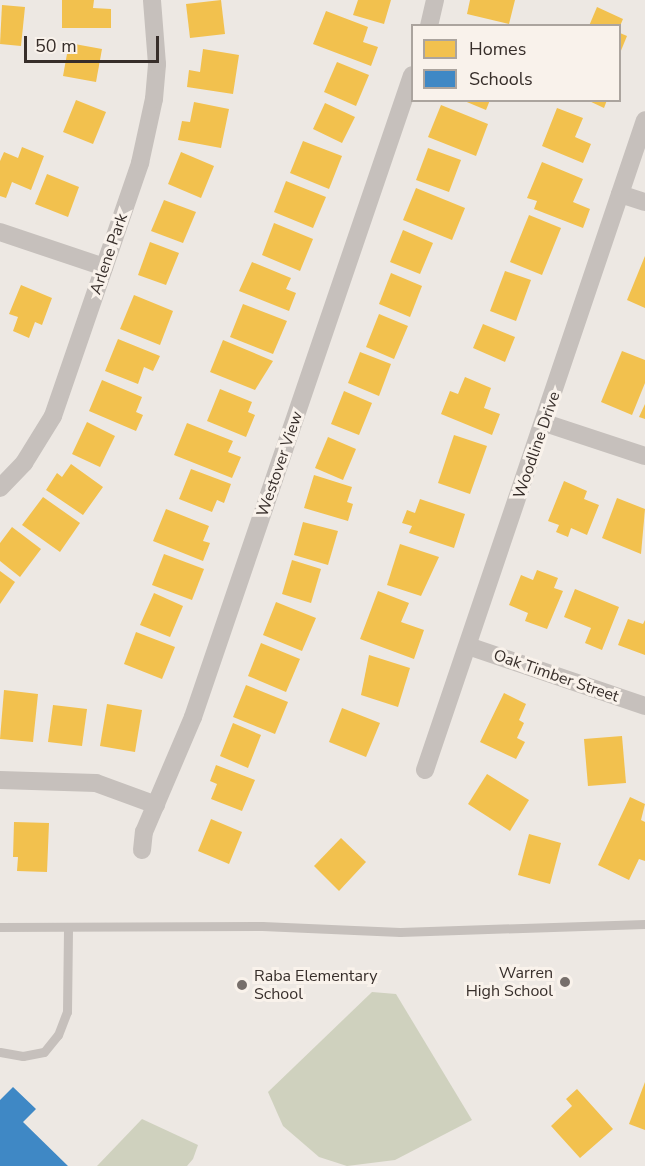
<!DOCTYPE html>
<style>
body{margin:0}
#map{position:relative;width:645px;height:1166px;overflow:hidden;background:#ede8e3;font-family:"Nunito Sans",sans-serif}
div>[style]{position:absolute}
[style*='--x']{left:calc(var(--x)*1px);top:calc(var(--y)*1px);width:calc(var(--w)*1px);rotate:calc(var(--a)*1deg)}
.green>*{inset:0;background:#cfd1be}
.homes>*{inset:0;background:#f2c14e}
.schools>*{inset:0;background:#3f88c5}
.service>*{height:9px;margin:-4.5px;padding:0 4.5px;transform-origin:4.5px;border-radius:4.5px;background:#c6c0bc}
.minor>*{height:18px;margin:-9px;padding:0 9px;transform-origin:9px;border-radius:9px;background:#c6c0bc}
.dots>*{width:16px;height:16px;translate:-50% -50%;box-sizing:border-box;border:3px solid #f9f2eb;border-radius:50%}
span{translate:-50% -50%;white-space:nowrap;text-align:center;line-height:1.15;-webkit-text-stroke:6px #f9f2eb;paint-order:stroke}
.street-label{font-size:16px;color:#372e2a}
.poi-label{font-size:16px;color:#372e2a}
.right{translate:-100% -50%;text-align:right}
.left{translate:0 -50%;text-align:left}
.legend{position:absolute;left:411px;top:24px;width:210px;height:78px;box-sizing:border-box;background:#f9f2eb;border:2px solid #aba49e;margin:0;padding:8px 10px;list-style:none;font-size:18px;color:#372e2a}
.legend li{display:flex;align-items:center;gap:12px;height:30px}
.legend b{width:30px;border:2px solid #aba49e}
.scale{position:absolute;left:24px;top:36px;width:135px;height:27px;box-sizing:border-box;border:3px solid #372e2a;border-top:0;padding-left:8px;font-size:18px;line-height:21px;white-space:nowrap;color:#372e2a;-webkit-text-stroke:4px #f9f2eb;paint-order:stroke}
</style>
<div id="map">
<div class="green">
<i style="clip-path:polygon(372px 992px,396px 994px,472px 1120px,395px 1160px,347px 1166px,319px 1157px,283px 1126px,268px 1092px)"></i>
<i style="clip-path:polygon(142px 1119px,198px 1145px,193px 1159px,187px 1166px,97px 1166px)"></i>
</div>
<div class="homes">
<i style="clip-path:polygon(62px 0,94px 0,93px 8px,111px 9px,111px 28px,62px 28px)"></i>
<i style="clip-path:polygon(221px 0,225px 34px,190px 38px,186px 4px)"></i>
<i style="clip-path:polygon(358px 0,391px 0,384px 24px,353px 15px)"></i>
<i style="clip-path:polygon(470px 0,515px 0,509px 24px,467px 14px)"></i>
<i style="clip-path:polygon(2px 5px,25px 7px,21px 46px,0 44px)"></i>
<i style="clip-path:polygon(597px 7px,623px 19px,620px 26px,589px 26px)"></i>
<i style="clip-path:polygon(326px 11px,368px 27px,363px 42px,378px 47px,371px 66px,313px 44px)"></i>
<i style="clip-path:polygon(620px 33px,627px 36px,620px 53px)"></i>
<i style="clip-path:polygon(69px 43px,102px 49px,96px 82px,63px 76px)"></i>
<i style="clip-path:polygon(203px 49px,239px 55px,233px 94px,187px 87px,189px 70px,200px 72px)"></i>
<i style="clip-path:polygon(337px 62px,369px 75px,356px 106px,324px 92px)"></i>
<i style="clip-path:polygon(76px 100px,106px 112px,93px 144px,63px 132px)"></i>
<i style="clip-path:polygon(462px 100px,490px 100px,486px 110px)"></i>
<i style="clip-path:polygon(587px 100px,607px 100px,604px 108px)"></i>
<i style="clip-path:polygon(194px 102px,229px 109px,221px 148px,178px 140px,182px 121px,190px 122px)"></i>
<i style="clip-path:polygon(325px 103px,355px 117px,342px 143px,313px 129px)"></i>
<i style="clip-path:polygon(441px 105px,488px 124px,476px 156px,428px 137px)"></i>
<i style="clip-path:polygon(557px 108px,583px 118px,575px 137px,591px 144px,583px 163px,542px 146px)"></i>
<i style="clip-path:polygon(303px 141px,342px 156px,329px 189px,290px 173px)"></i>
<i style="clip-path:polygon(22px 147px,44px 156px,31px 190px,12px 182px,6px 198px,0 196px,0 161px,4px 152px,18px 158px)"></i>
<i style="clip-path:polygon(428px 148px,461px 160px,449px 192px,416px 180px)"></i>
<i style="clip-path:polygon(181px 152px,214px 166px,201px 198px,168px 184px)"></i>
<i style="clip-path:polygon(542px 162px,583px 179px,573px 202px,590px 209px,583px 228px,534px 209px,537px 201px,527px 198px)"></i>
<i style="clip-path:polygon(47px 174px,79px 187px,68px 217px,35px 204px)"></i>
<i style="clip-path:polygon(286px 181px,326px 197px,313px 228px,274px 212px)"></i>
<i style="clip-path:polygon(416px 188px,465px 208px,452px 240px,403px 220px)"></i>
<i style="clip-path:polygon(164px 200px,196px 212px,183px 243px,151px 231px)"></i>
<i style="clip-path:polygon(529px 215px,561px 228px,542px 275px,510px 262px)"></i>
<i style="clip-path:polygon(274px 223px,313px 239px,300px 271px,262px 255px)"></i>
<i style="clip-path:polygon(403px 230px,433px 243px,420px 274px,390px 262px)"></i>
<i style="clip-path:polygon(150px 242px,179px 253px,166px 285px,138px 275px)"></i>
<i style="clip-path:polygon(645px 256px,645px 308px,627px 300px)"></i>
<i style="clip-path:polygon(252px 262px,291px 278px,286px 289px,296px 293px,289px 311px,239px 291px)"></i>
<i style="clip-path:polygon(505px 271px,531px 280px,516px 321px,490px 311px)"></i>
<i style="clip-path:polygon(391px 273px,422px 286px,410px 317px,379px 304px)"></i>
<i style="clip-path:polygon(21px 285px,52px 298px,42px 325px,35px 322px,29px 338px,13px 331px,18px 317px,9px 314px)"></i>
<i style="clip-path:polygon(134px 295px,173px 311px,160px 345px,120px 329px)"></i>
<i style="clip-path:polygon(243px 304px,287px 321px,273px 354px,230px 337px)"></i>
<i style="clip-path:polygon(379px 314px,408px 326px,394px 359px,366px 347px)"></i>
<i style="clip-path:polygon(483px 324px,515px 337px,505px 362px,473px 348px)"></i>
<i style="clip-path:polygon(118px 339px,160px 356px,153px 371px,144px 367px,138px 384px,105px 371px)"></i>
<i style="clip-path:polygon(223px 340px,273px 361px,255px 390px,210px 372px)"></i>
<i style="clip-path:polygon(622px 351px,645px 360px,645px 383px,632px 415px,601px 402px)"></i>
<i style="clip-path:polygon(360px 352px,391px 364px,379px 396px,348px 383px)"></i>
<i style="clip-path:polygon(465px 377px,491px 388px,484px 408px,500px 414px,492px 435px,441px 414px,450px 391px,458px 394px)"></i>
<i style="clip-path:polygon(102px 380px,142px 397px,136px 412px,143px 415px,136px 431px,89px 411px)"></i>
<i style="clip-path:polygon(220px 389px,252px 402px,248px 412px,255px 415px,246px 437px,207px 421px)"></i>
<i style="clip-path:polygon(344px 391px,372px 403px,359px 435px,331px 424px)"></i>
<i style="clip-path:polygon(645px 404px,645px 419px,639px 417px)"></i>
<i style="clip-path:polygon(87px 422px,115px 436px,100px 467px,72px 454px)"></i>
<i style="clip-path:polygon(187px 423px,233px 441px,228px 452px,241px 457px,232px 478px,174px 455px)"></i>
<i style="clip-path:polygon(454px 435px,487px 446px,470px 494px,438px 483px)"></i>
<i style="clip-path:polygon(328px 437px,356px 449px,343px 480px,315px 468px)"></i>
<i style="clip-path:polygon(71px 464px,103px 487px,83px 515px,46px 490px,57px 473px,62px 477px)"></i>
<i style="clip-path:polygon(191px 469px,231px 484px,224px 503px,217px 500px,212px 512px,179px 499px)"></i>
<i style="clip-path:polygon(314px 475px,352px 487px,347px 502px,353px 504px,348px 521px,304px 508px)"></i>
<i style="clip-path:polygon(564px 481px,587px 491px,584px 499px,599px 505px,587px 535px,571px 528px,568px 537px,556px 532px,559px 525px,548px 521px)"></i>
<i style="clip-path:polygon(43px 497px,80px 523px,60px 552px,22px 525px)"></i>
<i style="clip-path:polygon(617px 498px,645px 509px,641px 554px,602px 538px)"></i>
<i style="clip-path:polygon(420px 499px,465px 514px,454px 548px,409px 533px,412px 526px,402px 523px,407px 510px,415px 513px)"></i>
<i style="clip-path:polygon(166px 509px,209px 526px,203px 541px,210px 543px,203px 561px,153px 541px)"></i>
<i style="clip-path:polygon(303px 522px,338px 531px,328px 565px,294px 555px)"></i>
<i style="clip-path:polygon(12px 527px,41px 549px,20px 577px,0 561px,0 543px)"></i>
<i style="clip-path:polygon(400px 544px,439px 557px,421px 596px,387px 585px)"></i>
<i style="clip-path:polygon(164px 554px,204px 569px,192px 600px,152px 585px)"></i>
<i style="clip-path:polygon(292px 560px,321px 569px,311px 603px,282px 594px)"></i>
<i style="clip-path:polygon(537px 570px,558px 578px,554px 588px,563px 591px,547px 629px,525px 621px,528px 613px,509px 605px,521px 575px,533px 580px)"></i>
<i style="clip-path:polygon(0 571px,15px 582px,0 604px)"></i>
<i style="clip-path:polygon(575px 589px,619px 607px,602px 650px,585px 643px,591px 628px,564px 617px)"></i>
<i style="clip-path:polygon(378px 591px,409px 603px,401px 622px,424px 630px,414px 659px,360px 639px)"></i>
<i style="clip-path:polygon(154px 593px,183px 606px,170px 637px,140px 625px)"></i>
<i style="clip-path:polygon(276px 602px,316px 618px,302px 651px,263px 635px)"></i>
<i style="clip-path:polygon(628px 619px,643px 624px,645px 620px,645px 655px,618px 645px)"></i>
<i style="clip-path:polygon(136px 632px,175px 647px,162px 679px,124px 664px)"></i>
<i style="clip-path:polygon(261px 643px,300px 659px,286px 692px,248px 676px)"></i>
<i style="clip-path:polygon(369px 655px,410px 668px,398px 707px,361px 695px)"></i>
<i style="clip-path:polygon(246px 685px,288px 702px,275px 734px,233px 717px)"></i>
<i style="clip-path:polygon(4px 690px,38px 694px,33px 742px,0 739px)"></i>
<i style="clip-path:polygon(504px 693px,526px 704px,519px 720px,524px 723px,517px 738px,525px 742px,516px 759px,480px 742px)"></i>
<i style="clip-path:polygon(107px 704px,142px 710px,135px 752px,100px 746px)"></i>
<i style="clip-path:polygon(53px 705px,87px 709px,82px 746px,48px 742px)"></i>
<i style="clip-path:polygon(342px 708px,380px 723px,366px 757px,329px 742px)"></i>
<i style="clip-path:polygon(233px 723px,261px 735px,248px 768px,220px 756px)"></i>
<i style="clip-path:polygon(622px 736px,626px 783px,588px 786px,584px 739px)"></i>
<i style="clip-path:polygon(216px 765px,255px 780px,242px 811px,211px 799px,217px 784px,210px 781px)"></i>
<i style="clip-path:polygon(487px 774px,529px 800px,510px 831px,468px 804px)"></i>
<i style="clip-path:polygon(630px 797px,645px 804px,641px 820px,645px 822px,645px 861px,639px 859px,629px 880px,598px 865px)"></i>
<i style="clip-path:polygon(211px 819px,242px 832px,229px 864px,198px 851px)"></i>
<i style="clip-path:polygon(14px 822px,49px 823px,47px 872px,17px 871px,18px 857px,13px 857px)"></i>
<i style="clip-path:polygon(529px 834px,561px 843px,550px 884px,518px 875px)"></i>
<i style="clip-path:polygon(341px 838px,366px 862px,339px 891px,314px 866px)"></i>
<i style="clip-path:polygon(645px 1082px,645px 1130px,629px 1124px)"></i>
<i style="clip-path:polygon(577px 1089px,613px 1129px,580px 1158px,551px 1126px,572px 1106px,566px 1099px)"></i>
</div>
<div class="schools">
<i style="clip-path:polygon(13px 1087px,36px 1109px,23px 1122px,68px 1166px,0 1166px,0 1100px)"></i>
</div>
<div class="service">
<i style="--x:0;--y:927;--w:262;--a:-0.2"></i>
<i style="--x:262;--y:926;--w:138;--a:2.5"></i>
<i style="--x:400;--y:932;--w:245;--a:-1.9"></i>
<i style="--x:0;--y:1052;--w:23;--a:10"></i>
<i style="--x:23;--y:1056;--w:21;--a:-11"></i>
<i style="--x:44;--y:1052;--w:22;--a:-51"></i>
<i style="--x:58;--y:1035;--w:25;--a:-69"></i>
<i style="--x:67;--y:1012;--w:85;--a:-89.3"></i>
</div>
<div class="minor">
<i style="--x:429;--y:26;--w:27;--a:-77"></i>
<i style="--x:620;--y:194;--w:26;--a:18"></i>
<i style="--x:0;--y:232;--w:110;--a:18.6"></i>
<i style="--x:545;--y:423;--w:105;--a:18.3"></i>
<i style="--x:0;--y:488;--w:35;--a:-46"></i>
<i style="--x:24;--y:463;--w:55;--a:-58.3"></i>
<i style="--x:53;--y:416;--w:268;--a:-71"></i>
<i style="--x:140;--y:163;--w:66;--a:-77.7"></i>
<i style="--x:154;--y:99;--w:35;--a:-85"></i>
<i style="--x:157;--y:64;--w:64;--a:-94.5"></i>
<i style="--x:468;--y:646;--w:187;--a:18.7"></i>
<i style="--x:425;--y:770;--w:686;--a:-71.3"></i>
<i style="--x:0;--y:780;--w:96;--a:1.8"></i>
<i style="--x:96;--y:783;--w:64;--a:20.1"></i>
<i style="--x:142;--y:850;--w:18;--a:-84"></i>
<i style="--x:144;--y:832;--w:125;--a:-66.9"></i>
<i style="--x:193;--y:717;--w:678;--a:-71.16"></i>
</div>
<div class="dots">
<i style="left:565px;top:982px;background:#776f6b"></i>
<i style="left:242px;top:985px;background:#776f6b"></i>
</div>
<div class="street-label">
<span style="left:109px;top:254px;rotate:-71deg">Arlene Park</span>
<span style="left:537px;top:445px;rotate:-71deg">Woodline Drive</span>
<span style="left:280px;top:464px;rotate:-71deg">Westover View</span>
<span style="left:556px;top:676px;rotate:19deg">Oak Timber Street</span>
</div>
<div class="poi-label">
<span class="right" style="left:553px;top:982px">Warren<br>High School</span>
<span class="left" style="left:254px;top:985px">Raba Elementary<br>School</span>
</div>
<ul class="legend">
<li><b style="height:16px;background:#f2c14e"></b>Homes</li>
<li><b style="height:16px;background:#3f88c5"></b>Schools</li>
</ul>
<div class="scale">50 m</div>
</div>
